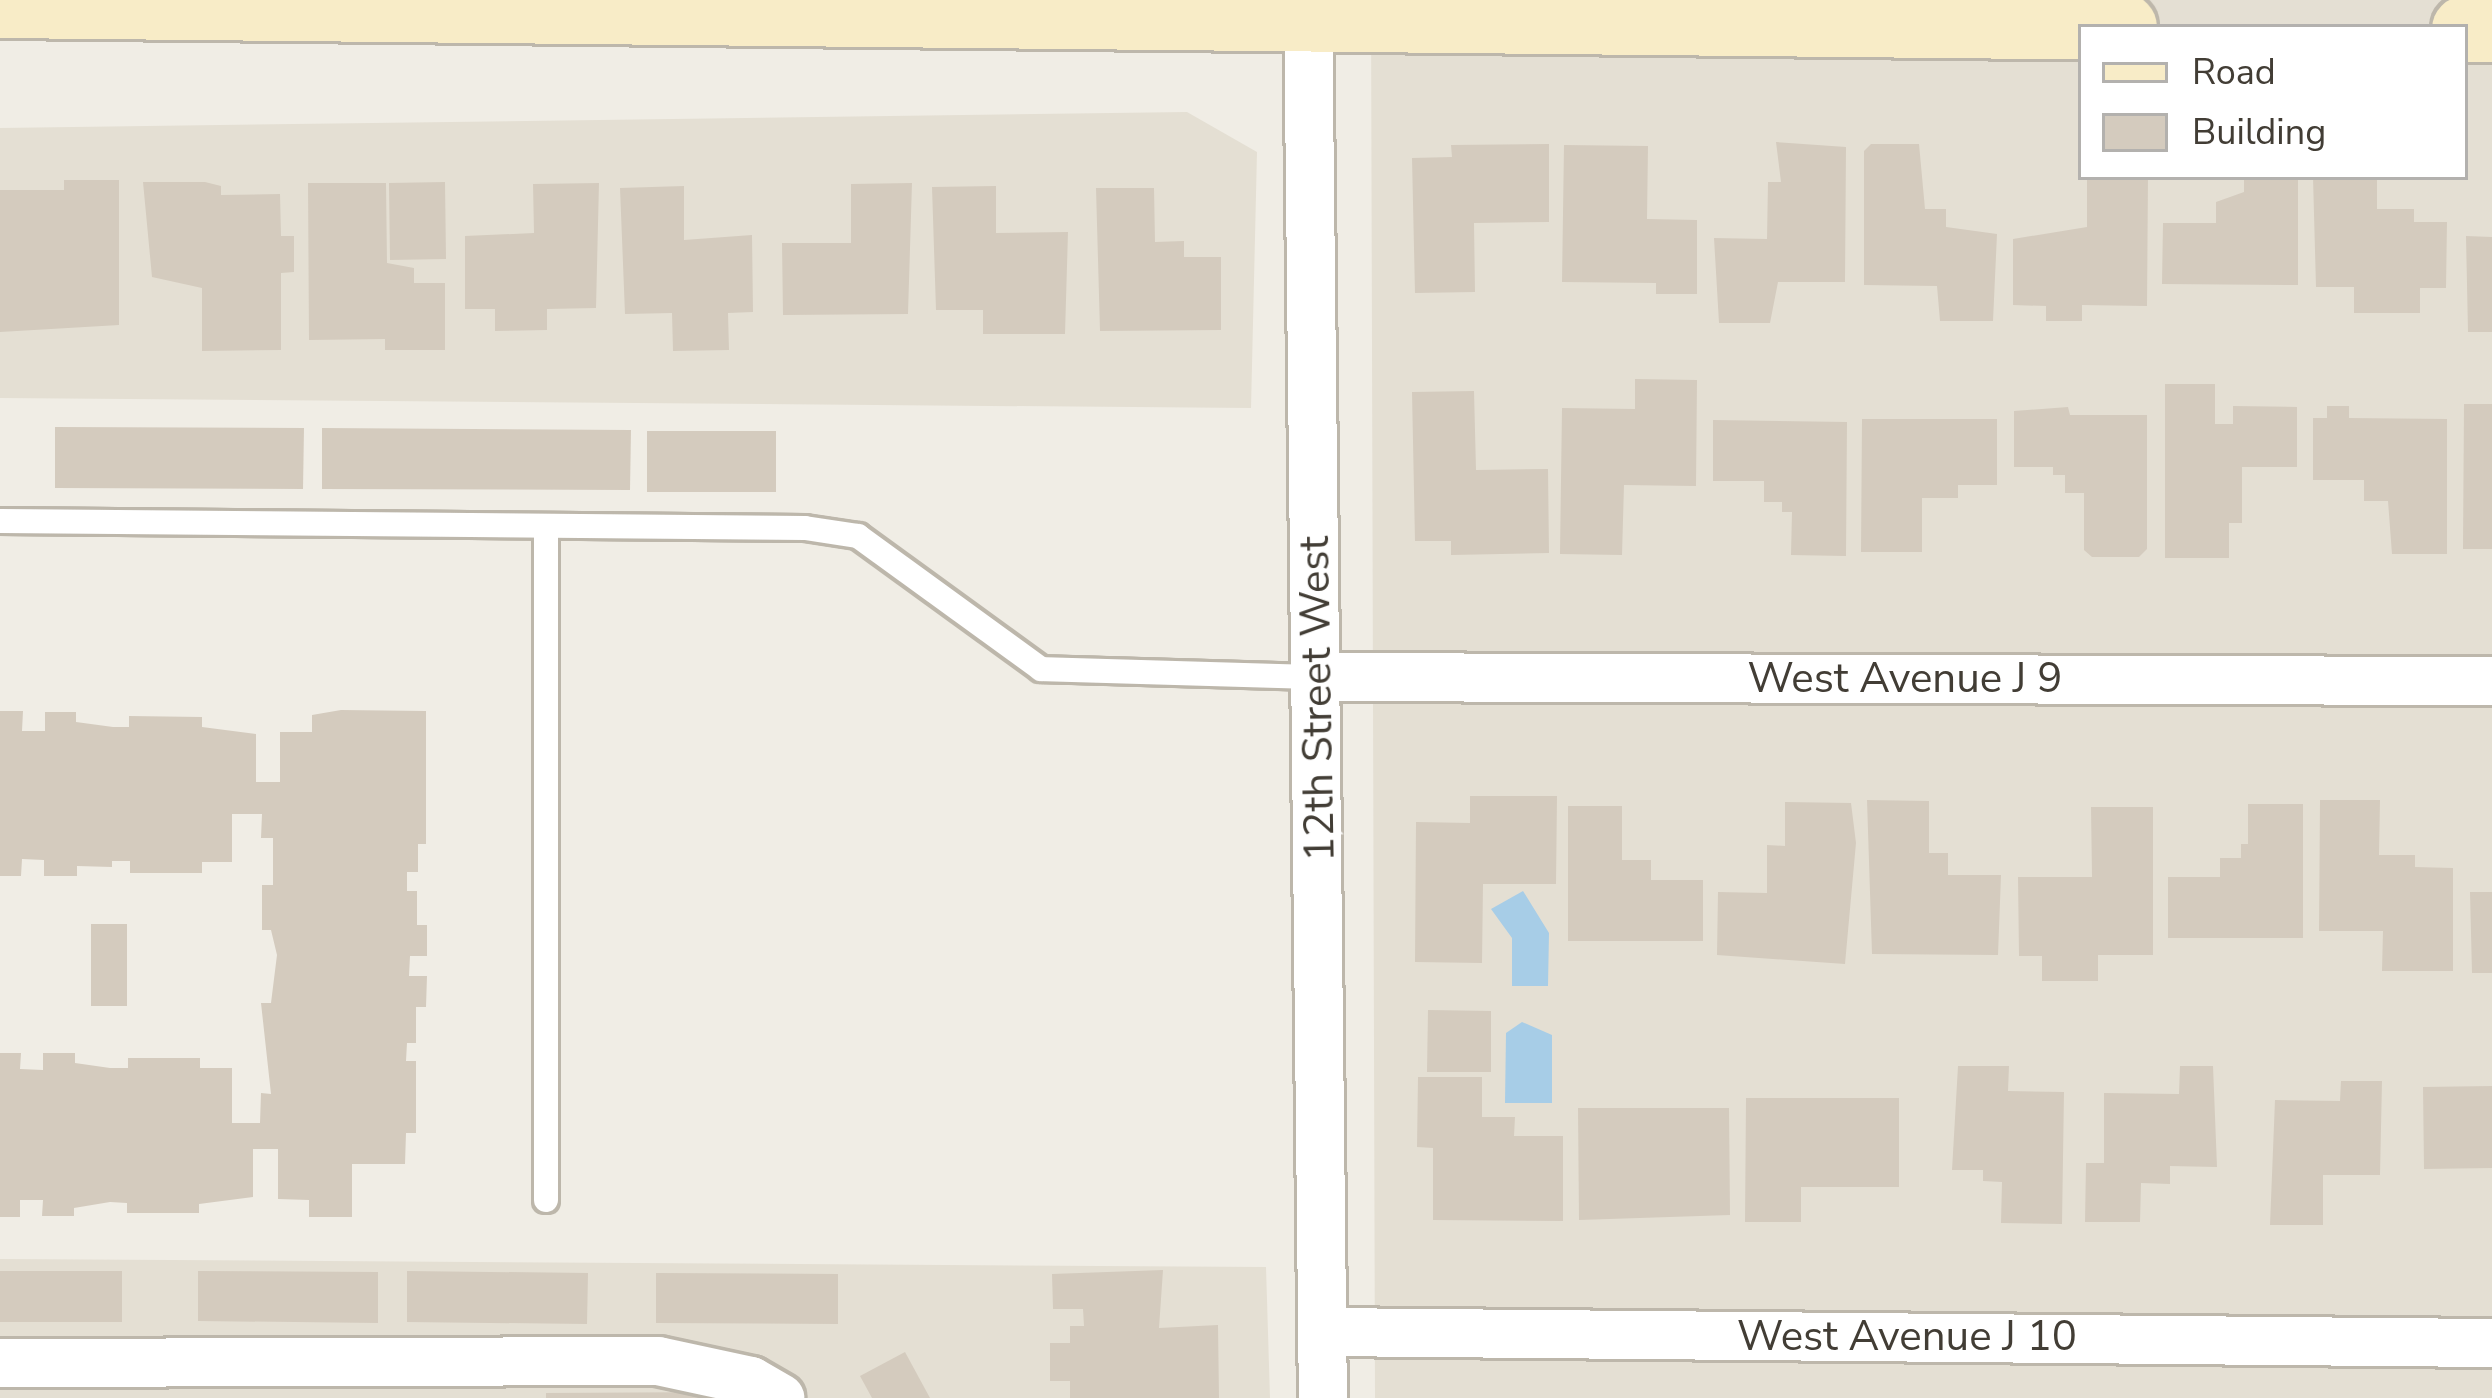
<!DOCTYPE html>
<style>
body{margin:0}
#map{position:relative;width:2492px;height:1398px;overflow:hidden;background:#f0ede5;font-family:"Nunito Sans",sans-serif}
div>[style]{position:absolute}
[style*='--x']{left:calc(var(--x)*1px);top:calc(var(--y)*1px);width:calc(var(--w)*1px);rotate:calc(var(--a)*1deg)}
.residential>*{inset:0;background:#e4dfd3}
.water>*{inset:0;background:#a7cde7}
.building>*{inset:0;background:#d4cbbe}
.roads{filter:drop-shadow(3px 0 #bdb7ab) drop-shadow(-3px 0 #bdb7ab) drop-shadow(0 3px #bdb7ab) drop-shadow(0 -3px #bdb7ab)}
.lane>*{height:24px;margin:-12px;padding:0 12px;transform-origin:12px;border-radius:12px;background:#fff}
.street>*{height:48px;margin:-24px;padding:0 24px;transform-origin:24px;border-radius:24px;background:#fff}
.secondary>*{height:66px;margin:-33px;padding:0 33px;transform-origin:33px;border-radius:33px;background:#f8ecc7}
span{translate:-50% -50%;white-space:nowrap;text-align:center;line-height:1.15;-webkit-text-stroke:10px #fff;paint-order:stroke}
.street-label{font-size:42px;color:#423d35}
.legend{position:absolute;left:2078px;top:24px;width:390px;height:156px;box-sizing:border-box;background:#fff;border:3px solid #b3b1ae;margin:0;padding:15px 21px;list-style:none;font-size:36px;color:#423d35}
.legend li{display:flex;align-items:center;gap:24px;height:60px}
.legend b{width:60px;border:3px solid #b3b1ae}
</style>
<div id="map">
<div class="residential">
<i style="clip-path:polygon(evenodd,1371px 0,2492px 0,2492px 1398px,1375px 1398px,1371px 0,2081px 27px,2465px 27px,2465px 177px,2081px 177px,2081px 27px)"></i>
<i style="clip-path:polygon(1187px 112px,1257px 152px,1251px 408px,0 398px,0 128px)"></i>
<i style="clip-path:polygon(0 1259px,1266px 1267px,1270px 1398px,0 1398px)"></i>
</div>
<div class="water">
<i style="clip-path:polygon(1523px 891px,1549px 933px,1548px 986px,1512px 986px,1512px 938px,1491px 909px)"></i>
<i style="clip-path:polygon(1522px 1022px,1552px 1035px,1552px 1103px,1505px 1103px,1506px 1033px)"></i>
</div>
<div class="building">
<i style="clip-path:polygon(1776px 142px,1846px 147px,1845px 282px,1778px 282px,1770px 323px,1719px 323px,1714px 238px,1767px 239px,1768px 182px,1781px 182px)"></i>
<i style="clip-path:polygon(1549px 144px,1549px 222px,1474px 223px,1475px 292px,1415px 293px,1412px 158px,1452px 157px,1451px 145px)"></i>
<i style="clip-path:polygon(1871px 144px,1919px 144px,1925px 209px,1946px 209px,1946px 227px,1997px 234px,1993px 321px,1940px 321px,1937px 286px,1864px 285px,1864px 151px)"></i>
<i style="clip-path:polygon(1564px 145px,1648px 146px,1647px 219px,1697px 220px,1697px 294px,1656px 294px,1656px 283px,1562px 282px)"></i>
<i style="clip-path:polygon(2087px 177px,2148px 177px,2147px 306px,2082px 305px,2082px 321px,2046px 321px,2046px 306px,2013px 305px,2013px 239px,2087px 227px)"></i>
<i style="clip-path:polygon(2244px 177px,2298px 177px,2298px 285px,2162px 284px,2163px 223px,2216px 223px,2216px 202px,2244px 192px)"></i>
<i style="clip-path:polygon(2313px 177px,2377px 177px,2377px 209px,2414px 209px,2414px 222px,2447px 222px,2446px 288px,2420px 288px,2420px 313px,2354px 313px,2354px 287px,2316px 287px)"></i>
<i style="clip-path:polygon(64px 180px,119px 180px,119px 325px,0 332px,0 190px,64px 190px)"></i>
<i style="clip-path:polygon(143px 182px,205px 182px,221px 186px,221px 195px,280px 194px,281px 236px,294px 236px,294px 272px,281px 273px,281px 350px,202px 351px,202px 288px,152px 277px)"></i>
<i style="clip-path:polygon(445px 182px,446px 259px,390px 260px,389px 183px)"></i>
<i style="clip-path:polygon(308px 183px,386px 183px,387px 263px,414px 268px,414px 283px,445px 283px,445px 350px,385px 350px,385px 339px,309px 340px)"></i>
<i style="clip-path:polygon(599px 183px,596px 308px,547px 309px,547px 330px,495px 331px,495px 309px,465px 309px,465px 236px,534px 233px,533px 184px)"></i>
<i style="clip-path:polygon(912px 183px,908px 314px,783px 315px,782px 243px,851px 243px,851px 184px)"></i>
<i style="clip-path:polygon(684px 186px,684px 240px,752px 235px,753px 312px,728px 313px,729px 350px,673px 351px,672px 313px,625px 314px,620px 188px)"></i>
<i style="clip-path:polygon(996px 186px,996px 233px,1068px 232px,1065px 334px,983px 334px,983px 310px,936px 310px,932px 187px)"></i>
<i style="clip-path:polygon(1096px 188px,1154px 188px,1155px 242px,1184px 241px,1184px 257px,1221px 257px,1221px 330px,1100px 331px)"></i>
<i style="clip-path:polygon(2466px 236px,2492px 237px,2492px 332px,2468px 332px)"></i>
<i style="clip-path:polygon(1635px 379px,1697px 380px,1696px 486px,1624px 485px,1622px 555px,1560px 554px,1562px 408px,1635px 409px)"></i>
<i style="clip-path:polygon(2165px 384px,2215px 384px,2215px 424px,2233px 424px,2233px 406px,2297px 407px,2297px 467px,2242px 467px,2242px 523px,2229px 523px,2229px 558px,2165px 558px)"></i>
<i style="clip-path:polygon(1474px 391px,1476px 470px,1548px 469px,1549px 553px,1451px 555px,1451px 541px,1415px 541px,1412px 392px)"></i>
<i style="clip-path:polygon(2464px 404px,2492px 404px,2492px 549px,2463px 549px)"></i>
<i style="clip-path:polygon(2327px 406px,2349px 406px,2349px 418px,2447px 419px,2447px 554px,2392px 554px,2388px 501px,2364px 501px,2364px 480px,2313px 480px,2313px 418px,2327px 418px)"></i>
<i style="clip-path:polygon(2068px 407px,2070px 415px,2147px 415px,2147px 549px,2139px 557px,2092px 557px,2084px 550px,2084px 493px,2065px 493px,2065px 475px,2053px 475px,2053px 467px,2014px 467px,2014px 411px)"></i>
<i style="clip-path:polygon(1862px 419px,1997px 419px,1997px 485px,1958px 485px,1958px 498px,1922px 498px,1922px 552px,1861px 552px)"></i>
<i style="clip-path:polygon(1713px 420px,1847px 422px,1846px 556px,1791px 555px,1792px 512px,1782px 512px,1782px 502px,1764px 502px,1764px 481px,1713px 481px)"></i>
<i style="clip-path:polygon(55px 427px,304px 428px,303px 489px,55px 488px)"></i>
<i style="clip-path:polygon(322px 428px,631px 430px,630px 490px,322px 489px)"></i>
<i style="clip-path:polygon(647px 431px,776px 431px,776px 492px,647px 492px)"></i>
<i style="clip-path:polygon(341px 710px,426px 711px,426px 844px,418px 844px,418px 872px,407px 872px,407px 891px,417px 891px,417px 925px,427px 925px,427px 956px,410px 956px,409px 976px,427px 976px,426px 1007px,416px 1007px,416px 1043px,407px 1043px,406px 1061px,416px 1061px,416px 1133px,406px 1133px,405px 1164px,352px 1164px,352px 1217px,309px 1217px,309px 1200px,278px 1199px,278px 1149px,253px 1149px,253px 1197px,199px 1204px,199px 1213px,127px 1213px,127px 1203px,110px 1202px,74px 1208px,74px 1216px,42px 1216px,43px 1200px,20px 1200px,20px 1217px,0 1217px,0 1053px,21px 1053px,20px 1069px,43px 1070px,43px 1053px,75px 1053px,75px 1063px,110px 1068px,128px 1068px,128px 1058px,200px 1058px,200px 1068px,232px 1068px,232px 1123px,260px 1123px,261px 1093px,271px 1094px,261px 1003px,271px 1003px,277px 955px,271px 930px,262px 930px,262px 885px,273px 885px,273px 838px,261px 838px,262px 814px,232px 814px,232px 862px,202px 862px,202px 873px,130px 873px,130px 861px,112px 861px,112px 867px,77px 866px,77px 876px,44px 876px,44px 860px,22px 859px,21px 876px,0 876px,0 711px,23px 711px,22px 731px,45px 731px,45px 712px,76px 712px,76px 722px,113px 727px,129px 727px,129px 716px,202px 717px,202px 727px,256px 734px,256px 782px,280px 782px,280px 732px,312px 732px,312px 715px)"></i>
<i style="clip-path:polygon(1470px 796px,1557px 796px,1556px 884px,1483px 884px,1482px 963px,1415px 962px,1416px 822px,1470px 823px)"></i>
<i style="clip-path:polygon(1867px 800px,1929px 801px,1929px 853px,1948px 853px,1948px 875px,2001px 875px,1998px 955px,1872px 954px)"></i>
<i style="clip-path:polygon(2320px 800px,2380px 800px,2379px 855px,2415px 855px,2415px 867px,2453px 868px,2453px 971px,2382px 971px,2383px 931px,2319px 931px)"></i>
<i style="clip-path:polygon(1785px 802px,1851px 803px,1856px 843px,1845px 964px,1717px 955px,1718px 892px,1767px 893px,1767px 845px,1785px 846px)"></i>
<i style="clip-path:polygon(2248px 804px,2303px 804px,2303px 938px,2168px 938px,2168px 877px,2220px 877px,2220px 858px,2241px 858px,2241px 844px,2248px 844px)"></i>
<i style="clip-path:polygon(1568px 806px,1622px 806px,1622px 860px,1651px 860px,1651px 880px,1703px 880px,1703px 941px,1568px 941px)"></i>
<i style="clip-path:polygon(2091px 807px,2153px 807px,2153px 955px,2098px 955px,2098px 981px,2042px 981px,2042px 956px,2019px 956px,2018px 877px,2092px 877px)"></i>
<i style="clip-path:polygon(2470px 892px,2492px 892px,2492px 973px,2472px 973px)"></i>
<i style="clip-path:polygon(91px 924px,127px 924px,127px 1006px,91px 1006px)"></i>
<i style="clip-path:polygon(1428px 1010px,1491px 1011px,1491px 1072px,1427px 1072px)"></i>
<i style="clip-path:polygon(1958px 1066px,2009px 1066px,2008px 1091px,2064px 1092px,2062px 1224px,2001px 1223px,2002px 1182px,1983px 1181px,1983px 1170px,1952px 1170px)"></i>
<i style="clip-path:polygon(2180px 1066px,2213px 1066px,2217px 1167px,2170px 1166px,2170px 1184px,2141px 1183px,2140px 1222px,2085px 1222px,2086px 1163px,2104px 1163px,2104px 1093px,2179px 1094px)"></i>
<i style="clip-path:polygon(1418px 1077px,1482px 1077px,1482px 1117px,1515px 1117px,1514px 1136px,1563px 1136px,1563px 1221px,1433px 1220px,1433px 1148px,1417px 1147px)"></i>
<i style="clip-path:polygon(2341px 1081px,2382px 1081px,2380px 1175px,2323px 1175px,2323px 1225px,2270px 1225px,2275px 1100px,2340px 1101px)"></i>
<i style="clip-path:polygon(2492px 1086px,2492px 1168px,2424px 1169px,2423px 1087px)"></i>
<i style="clip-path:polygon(1746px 1098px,1899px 1098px,1899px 1187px,1801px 1187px,1801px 1222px,1745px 1222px)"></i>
<i style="clip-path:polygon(1578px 1108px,1729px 1108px,1730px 1215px,1579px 1220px)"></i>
<i style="clip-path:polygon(1163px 1270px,1159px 1328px,1218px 1325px,1219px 1398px,1070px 1398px,1070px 1381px,1050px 1381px,1050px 1343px,1070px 1343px,1070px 1326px,1084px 1326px,1083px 1309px,1053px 1309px,1052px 1274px)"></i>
<i style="clip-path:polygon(0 1271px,122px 1271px,122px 1322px,0 1322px)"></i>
<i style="clip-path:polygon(198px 1271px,378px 1272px,378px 1323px,198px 1321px)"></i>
<i style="clip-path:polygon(407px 1271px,588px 1273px,587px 1324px,407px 1322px)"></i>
<i style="clip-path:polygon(656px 1273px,838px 1274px,838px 1324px,656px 1323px)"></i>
<i style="clip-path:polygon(905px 1352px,930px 1398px,872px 1398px,860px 1376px)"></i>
<i style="clip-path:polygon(723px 1392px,723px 1398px,546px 1398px,546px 1393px)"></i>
</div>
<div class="roads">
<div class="lane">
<i style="--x:0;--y:521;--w:805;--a:0.5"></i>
<i style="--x:805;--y:528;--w:54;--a:8.6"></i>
<i style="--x:858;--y:536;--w:226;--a:36"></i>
<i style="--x:1041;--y:669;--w:277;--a:1.7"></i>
<i style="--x:546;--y:526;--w:674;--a:90"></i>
</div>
<div class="street">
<i style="--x:1308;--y:0;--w:1398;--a:89.39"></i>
<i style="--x:1318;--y:677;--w:1174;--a:0.2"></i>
<i style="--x:1323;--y:1332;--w:1169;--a:0.54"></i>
<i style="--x:0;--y:1363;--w:658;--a:-0.17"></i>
<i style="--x:658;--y:1361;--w:95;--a:12.1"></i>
<i style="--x:751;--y:1381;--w:34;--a:30"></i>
</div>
<div class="secondary">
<i style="--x:0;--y:5;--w:2124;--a:0.59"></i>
<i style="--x:2465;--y:29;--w:27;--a:0"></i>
</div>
</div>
<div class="street-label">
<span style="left:1905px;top:679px">West Avenue J 9</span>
<span style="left:1318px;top:699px;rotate:-91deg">12th Street West</span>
<span style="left:1907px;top:1337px">West Avenue J 10</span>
</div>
<ul class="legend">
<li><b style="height:15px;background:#f8ecc7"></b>Road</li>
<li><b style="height:33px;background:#d4cbbe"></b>Building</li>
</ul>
</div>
